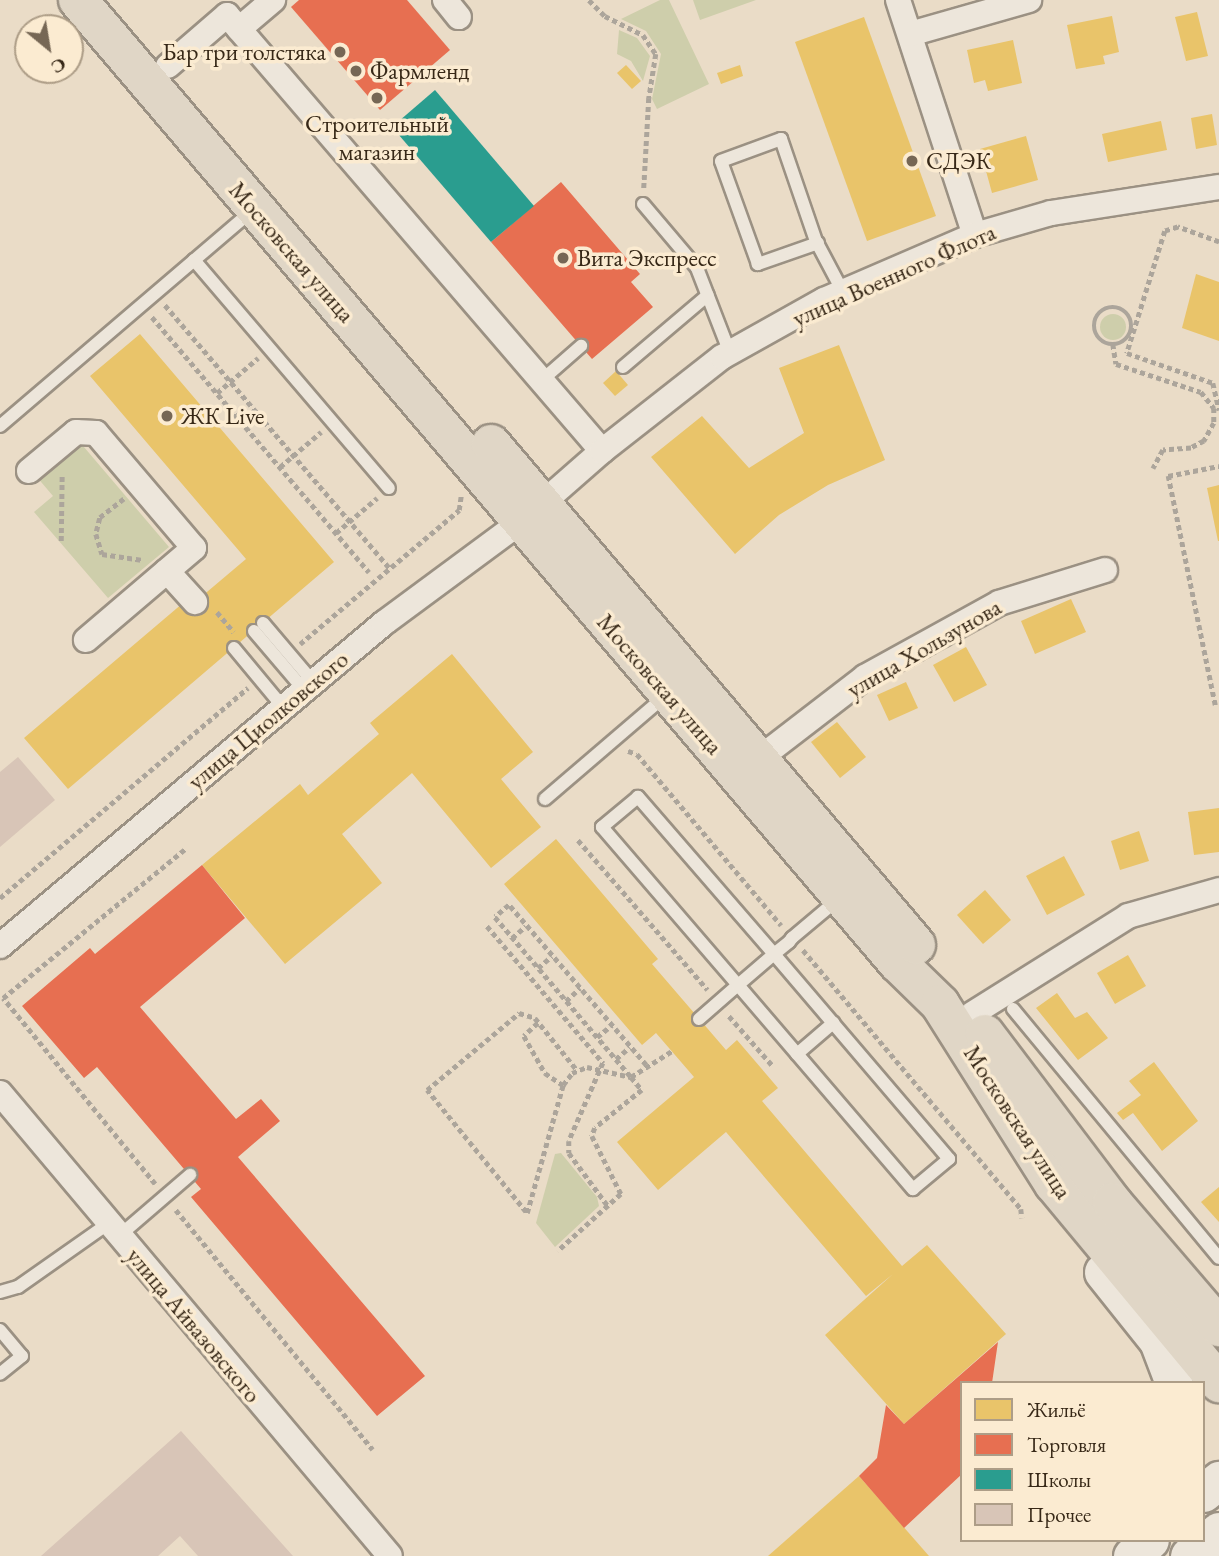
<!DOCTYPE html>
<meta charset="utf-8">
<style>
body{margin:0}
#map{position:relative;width:1219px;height:1556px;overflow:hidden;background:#eadcc7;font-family:"EB Garamond",serif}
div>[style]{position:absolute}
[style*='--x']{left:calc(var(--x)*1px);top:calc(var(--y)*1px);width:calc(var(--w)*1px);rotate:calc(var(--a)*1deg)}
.green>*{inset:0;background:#ceceab}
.round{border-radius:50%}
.homes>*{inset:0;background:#e9c46a}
.shops>*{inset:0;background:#e76f51}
.schools>*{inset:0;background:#2a9d8f}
.building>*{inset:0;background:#d8c5b7}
.path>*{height:4.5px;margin-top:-2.25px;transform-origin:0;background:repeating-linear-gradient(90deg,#aca59b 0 5px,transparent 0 8.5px)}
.path>.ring{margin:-2.25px;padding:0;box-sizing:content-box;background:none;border:4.5px solid #aca59b;border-radius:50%}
.roads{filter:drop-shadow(2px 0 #9b9183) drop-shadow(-2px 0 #9b9183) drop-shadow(0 2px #9b9183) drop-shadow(0 -2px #9b9183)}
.lane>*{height:12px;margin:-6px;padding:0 6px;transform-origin:6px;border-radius:6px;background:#ede6db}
.street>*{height:24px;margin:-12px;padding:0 12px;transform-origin:12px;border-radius:12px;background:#ede6db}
.secondary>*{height:37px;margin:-18.5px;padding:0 18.5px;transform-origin:18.5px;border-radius:18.5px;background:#ede6db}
.primary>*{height:38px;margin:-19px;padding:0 19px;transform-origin:19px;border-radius:19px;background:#e0d6c6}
.dots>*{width:19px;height:19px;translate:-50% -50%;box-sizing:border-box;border:4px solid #fbebd1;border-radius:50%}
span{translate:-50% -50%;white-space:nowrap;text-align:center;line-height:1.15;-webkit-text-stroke:7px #fbebd1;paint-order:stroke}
.poi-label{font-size:24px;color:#372817}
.right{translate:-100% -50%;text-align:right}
.left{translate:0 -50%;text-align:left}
.street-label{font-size:24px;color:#372817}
.legend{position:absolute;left:960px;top:1381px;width:245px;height:161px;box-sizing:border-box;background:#fbebd1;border:2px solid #ad9d87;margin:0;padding:9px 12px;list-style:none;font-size:21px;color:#372817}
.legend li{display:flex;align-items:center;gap:14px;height:35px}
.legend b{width:35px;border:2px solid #ad9d87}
.north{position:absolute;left:14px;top:14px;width:70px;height:70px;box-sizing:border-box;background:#fbebd1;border:2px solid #ad9d87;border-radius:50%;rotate:150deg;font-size:19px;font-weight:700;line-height:28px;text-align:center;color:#372817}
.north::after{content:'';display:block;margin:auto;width:24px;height:32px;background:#766755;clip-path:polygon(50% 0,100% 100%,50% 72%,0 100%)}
</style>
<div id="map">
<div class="green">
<i style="clip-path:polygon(660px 0,669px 0,709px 84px,657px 109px,652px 99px,661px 54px,646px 31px,621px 19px)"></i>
<i style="clip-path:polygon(693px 0,756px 0,700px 20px)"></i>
<i style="clip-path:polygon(619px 30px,637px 38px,650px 56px,643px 81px,631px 61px,617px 54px)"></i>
<i class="round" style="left:1100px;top:314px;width:26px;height:26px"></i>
<i style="clip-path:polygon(78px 440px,169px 547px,108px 598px,34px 512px,53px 496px,36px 476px)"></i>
<i style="clip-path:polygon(561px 1153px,597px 1197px,599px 1206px,555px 1247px,536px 1223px,555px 1154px)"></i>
</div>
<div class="homes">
<i style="clip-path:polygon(1197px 12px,1208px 56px,1186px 61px,1175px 17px)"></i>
<i style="clip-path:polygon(1112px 16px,1119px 52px,1103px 56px,1105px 64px,1076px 69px,1067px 25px)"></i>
<i style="clip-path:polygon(864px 17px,936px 216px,867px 241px,795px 42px)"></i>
<i style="clip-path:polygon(1013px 40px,1022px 83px,988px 91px,985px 80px,974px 83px,967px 50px)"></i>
<i style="clip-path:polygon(626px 65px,641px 81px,632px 89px,617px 73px)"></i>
<i style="clip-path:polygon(740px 65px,743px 76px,721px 84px,717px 73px)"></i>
<i style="clip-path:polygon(1212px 114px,1217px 145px,1196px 149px,1191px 118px)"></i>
<i style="clip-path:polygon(1161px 121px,1167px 150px,1108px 162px,1102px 134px)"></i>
<i style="clip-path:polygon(1026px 136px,1038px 180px,992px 193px,980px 149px)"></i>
<i style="clip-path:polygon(1196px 274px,1219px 282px,1219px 341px,1182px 328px)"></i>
<i style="clip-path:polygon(140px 334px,334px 562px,68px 789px,24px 738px,183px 603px,188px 608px,246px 559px,90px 376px)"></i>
<i style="clip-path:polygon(839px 345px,885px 460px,828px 485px,779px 515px,735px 554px,651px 457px,702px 416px,749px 468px,804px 433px,779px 368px)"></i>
<i style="clip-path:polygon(616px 371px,628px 385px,615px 396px,603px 383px)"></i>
<i style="clip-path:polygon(1219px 485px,1219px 541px,1218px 541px,1207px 488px)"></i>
<i style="clip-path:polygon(1071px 599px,1086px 632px,1035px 654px,1021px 621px)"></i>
<i style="clip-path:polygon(966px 647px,987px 685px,954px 702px,933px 665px)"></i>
<i style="clip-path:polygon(452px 654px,533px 752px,501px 779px,541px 827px,491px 868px,412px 773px,342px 834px,382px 883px,285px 964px,202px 865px,300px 784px,308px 795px,379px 734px,370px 723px)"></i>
<i style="clip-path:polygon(906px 682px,918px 708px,889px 721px,877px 695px)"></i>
<i style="clip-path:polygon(837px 722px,866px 757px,840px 778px,811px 742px)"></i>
<i style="clip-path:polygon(1219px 808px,1219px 852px,1194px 855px,1188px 812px)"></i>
<i style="clip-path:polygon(1139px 831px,1149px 861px,1120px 870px,1111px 841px)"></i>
<i style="clip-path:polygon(556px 839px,658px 959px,652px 964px,726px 1050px,737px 1040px,778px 1088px,762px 1101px,902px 1266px,927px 1245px,1006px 1334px,904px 1424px,825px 1335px,893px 1274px,866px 1296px,726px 1132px,658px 1190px,617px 1142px,694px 1077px,656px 1033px,642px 1045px,504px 884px)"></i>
<i style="clip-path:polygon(1064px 856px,1085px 895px,1047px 915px,1026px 876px)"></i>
<i style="clip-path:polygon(985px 890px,1011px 920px,983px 944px,957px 915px)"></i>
<i style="clip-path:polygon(1128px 955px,1146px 986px,1115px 1004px,1097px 973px)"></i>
<i style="clip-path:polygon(1057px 993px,1075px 1018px,1087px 1012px,1108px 1038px,1078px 1060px,1036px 1008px)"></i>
<i style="clip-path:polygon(1154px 1062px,1198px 1121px,1162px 1151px,1133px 1113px,1123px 1120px,1117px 1113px,1141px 1095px,1129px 1081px)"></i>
<i style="clip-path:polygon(1219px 1187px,1219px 1222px,1201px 1202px)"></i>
<i style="clip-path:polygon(859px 1476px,929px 1556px,768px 1556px)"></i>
</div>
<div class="shops">
<i style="clip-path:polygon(299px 0,407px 0,450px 50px,380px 110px,291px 7px)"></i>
<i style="clip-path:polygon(561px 182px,640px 274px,631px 282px,653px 307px,592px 359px,491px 242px)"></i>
<i style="clip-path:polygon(202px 865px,245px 918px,140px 1007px,236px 1119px,261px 1099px,280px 1121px,238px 1157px,425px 1376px,377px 1416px,191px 1197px,201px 1189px,97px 1067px,84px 1078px,22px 1006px,90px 948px,95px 954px)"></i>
<i style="clip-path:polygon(998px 1342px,992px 1383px,962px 1383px,962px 1474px,904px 1528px,859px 1476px,877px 1458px,886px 1405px,904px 1424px)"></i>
</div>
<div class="schools">
<i style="clip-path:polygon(435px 90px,534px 206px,491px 242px,392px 127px)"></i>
</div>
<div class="building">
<i style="clip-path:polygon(18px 757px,55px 800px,0 847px,0 772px)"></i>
<i style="clip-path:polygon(181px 1431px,293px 1556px,198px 1556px,180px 1536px,158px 1556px,41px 1556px)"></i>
</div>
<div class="path">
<i style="--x:589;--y:0;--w:23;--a:45"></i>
<i style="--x:605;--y:16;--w:42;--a:26.6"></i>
<i style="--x:643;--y:35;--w:23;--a:56"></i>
<i style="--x:656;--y:54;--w:45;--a:99"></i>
<i style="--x:649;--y:98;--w:90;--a:93.2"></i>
<i style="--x:1219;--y:242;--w:44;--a:-159.9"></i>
<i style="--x:1178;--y:227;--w:14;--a:163"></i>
<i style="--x:1165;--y:231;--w:128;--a:107.3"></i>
<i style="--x:1127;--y:353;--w:91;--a:19.2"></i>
<i style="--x:1213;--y:383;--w:28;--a:77"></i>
<i style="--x:165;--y:305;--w:346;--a:49.5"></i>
<i class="ring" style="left:1094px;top:307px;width:33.5px;height:33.5px"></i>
<i style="--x:152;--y:317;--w:335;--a:49.6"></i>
<i style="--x:1113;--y:344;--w:20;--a:81"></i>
<i style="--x:1116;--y:364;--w:89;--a:18.2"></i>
<i style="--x:1201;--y:392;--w:21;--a:51"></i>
<i style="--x:1214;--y:408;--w:15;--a:90"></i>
<i style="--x:1214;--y:423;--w:21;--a:119"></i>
<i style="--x:1204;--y:441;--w:15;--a:152"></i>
<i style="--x:1191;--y:448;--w:28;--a:176"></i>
<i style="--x:1163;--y:450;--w:21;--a:118"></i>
<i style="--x:217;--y:393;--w:54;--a:-40.5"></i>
<i style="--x:280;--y:467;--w:54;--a:-40.5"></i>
<i style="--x:124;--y:499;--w:31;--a:142"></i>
<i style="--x:100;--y:518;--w:16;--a:104"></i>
<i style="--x:96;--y:534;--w:21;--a:73"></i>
<i style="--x:102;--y:554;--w:41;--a:8.3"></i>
<i style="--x:336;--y:533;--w:54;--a:-40.5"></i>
<i style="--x:61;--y:541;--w:68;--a:-89.2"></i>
<i style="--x:217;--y:612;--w:26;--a:50"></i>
<i style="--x:300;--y:644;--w:208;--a:-40.1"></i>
<i style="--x:459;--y:510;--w:14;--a:-82"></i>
<i style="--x:1215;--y:705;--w:234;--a:-101.6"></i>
<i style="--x:1168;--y:476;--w:52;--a:-11.1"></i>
<i style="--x:628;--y:751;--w:9;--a:18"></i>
<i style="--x:637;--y:754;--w:224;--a:49.9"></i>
<i style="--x:578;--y:840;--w:198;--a:49.1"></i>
<i style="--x:0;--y:898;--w:325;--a:-40.3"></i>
<i style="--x:487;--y:926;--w:180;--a:49.7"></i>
<i style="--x:603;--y:1063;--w:85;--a:113.6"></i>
<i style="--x:569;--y:1141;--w:12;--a:90"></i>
<i style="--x:569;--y:1153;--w:66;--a:53.7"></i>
<i style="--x:512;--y:938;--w:18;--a:-41"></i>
<i style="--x:803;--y:950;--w:339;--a:49.9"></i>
<i style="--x:1021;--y:1209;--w:9;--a:84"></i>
<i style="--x:538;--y:968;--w:18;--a:-41"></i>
<i style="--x:566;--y:1001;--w:19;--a:-43"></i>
<i style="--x:729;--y:1016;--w:67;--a:48.7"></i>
<i style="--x:538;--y:1023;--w:19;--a:137"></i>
<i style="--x:524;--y:1036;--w:43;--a:60.4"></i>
<i style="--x:545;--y:1073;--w:22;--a:34"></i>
<i style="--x:597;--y:1037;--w:19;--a:-39"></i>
<i style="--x:616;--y:1059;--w:18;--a:-41"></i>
<i style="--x:646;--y:1065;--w:211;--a:-130.6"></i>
<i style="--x:509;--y:905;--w:18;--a:139"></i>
<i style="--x:495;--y:917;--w:210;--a:49.6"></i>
<i style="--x:631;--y:1077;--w:49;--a:-32.4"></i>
<i style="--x:155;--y:1184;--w:240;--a:-129.3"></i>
<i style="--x:3;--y:998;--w:235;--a:-39.3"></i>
<i style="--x:176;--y:1210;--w:310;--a:50.6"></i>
<i style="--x:526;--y:1212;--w:157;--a:-129.1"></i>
<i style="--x:427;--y:1090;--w:120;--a:-39.9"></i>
<i style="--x:519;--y:1013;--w:17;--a:17"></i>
<i style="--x:535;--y:1018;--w:67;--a:51.1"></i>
<i style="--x:527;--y:1213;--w:133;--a:-74.3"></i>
<i style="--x:563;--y:1085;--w:15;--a:-53"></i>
<i style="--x:572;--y:1073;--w:16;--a:-22"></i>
<i style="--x:587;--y:1067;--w:45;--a:12.8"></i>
<i style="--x:631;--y:1077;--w:17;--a:50"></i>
<i style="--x:642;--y:1090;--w:60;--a:141"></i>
<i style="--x:595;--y:1128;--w:9;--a:111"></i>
<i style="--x:592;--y:1136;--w:65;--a:63.4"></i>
<i style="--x:621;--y:1194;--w:85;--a:137.9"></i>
</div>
<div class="roads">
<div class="lane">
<i style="--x:643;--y:204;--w:84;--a:49.8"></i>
<i style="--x:697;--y:268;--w:91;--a:68.8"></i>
<i style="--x:818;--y:243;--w:64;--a:160.7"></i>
<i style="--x:758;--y:264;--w:109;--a:-109.8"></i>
<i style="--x:721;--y:161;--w:64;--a:-20.1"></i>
<i style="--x:781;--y:139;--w:108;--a:71.1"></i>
<i style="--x:816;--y:241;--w:58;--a:62.1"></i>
<i style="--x:194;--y:260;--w:300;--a:49.5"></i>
<i style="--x:623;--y:367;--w:111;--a:-40.3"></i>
<i style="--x:542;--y:380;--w:52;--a:-41.1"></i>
<i style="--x:0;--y:426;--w:331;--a:-40.5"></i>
<i style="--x:263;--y:623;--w:77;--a:49.7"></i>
<i style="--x:254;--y:631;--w:77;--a:49.7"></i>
<i style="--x:234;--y:648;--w:77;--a:50.3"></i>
<i style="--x:545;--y:799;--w:158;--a:-40.6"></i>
<i style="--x:1013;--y:1009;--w:323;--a:50.4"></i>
<i style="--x:699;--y:1019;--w:52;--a:-41.1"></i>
<i style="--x:738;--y:985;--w:269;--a:49.4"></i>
<i style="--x:913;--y:1189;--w:47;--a:-39.8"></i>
<i style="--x:949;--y:1159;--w:270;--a:-130.5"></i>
<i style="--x:774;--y:954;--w:208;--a:-130.9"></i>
<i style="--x:638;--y:797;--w:47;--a:140.2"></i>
<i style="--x:602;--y:827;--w:208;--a:49.3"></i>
<i style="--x:738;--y:985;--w:48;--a:-40.7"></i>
<i style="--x:774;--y:954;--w:19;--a:-39"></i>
<i style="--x:789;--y:942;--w:5;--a:-53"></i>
<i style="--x:792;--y:938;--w:48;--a:-40"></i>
<i style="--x:829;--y:907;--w:13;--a:-39"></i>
<i style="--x:797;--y:1054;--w:48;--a:-40.7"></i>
<i style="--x:119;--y:1236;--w:94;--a:-40.7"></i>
<i style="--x:0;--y:1292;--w:19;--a:-16"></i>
<i style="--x:18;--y:1287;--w:111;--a:-35.1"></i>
<i style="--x:0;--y:1330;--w:34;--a:50"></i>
<i style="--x:22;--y:1356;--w:28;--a:141"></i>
</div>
<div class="street">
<i style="--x:445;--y:0;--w:22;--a:51"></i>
<i style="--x:898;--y:0;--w:247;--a:71.9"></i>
<i style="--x:239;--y:29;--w:45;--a:-40.5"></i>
<i style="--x:910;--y:34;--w:124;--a:-15.9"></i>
<i style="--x:168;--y:66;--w:78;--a:-40.8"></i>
<i style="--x:227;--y:15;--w:575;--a:49.3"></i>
<i style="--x:29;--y:471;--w:61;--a:-39.7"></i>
<i style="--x:76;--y:432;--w:20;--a:3"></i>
<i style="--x:96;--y:433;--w:151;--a:49.6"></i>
<i style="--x:194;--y:548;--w:142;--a:139.6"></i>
<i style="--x:167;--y:571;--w:42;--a:47.9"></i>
<i style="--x:760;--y:758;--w:133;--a:-37.6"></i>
<i style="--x:865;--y:677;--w:153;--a:-28.9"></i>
<i style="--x:999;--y:603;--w:111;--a:-17.3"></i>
<i style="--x:0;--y:946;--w:502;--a:-40.07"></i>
<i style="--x:384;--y:623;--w:172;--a:-36.5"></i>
<i style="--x:522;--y:521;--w:106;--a:-41.2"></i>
<i style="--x:602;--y:451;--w:152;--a:-38.1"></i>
<i style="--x:722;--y:357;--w:117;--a:-29.2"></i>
<i style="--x:824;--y:300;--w:164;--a:-23.3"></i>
<i style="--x:975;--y:235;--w:79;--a:-16.1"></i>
<i style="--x:1051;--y:213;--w:170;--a:-8.8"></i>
<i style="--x:972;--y:1014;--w:184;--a:-32.1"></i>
<i style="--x:1128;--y:916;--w:95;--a:-15.9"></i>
<i style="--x:0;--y:1093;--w:605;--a:49.89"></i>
</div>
<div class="secondary">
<i style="--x:1103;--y:1272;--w:88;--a:51.4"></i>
<i style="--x:1158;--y:1341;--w:45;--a:69.1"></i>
<i style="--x:1203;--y:1493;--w:21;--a:-39"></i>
<i style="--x:1132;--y:1556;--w:24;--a:-42"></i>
<i style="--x:1189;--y:1556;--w:39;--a:-40"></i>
</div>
<div class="primary">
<i style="--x:78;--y:0;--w:1265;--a:49.59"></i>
<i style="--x:898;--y:963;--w:59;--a:44.3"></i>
<i style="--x:940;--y:1004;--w:213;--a:57.7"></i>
<i style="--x:1054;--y:1184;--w:259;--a:50.3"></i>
<i style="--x:491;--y:444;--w:657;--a:49.69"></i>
<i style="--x:985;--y:1034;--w:211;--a:52.9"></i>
<i style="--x:1112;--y:1202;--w:165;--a:49.4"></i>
</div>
</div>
<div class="dots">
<i style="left:340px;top:52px;background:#766755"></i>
<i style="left:356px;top:71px;background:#766755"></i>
<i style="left:377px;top:98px;background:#766755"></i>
<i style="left:912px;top:161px;background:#766755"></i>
<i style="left:563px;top:258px;background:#766755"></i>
<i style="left:167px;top:416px;background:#766755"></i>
</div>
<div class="poi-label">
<span class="right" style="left:326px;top:52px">Бар три толстяка</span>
<span class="left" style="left:370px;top:71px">Фармленд</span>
<span style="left:377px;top:138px">Строительный<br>магазин</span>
<span class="left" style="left:926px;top:161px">СДЭК</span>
<span class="left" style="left:577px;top:258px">Вита Экспресс</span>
<span class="left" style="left:181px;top:416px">ЖК Live</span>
</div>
<div class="street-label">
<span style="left:292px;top:252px;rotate:49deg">Московская улица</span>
<span style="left:894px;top:275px;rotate:-24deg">улица Военного Флота</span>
<span style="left:924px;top:648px;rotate:-30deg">улица Хользунова</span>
<span style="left:660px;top:684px;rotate:49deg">Московская улица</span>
<span style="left:268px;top:720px;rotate:-40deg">улица Циолковского</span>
<span style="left:1018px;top:1122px;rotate:57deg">Московская улица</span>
<span style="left:194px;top:1325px;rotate:50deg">улица Айвазовского</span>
</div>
<ul class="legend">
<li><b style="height:19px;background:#e9c46a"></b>Жильё</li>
<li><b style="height:19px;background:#e76f51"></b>Торговля</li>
<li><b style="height:19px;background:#2a9d8f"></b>Школы</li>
<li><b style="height:19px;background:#d8c5b7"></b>Прочее</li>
</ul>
<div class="north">С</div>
</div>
